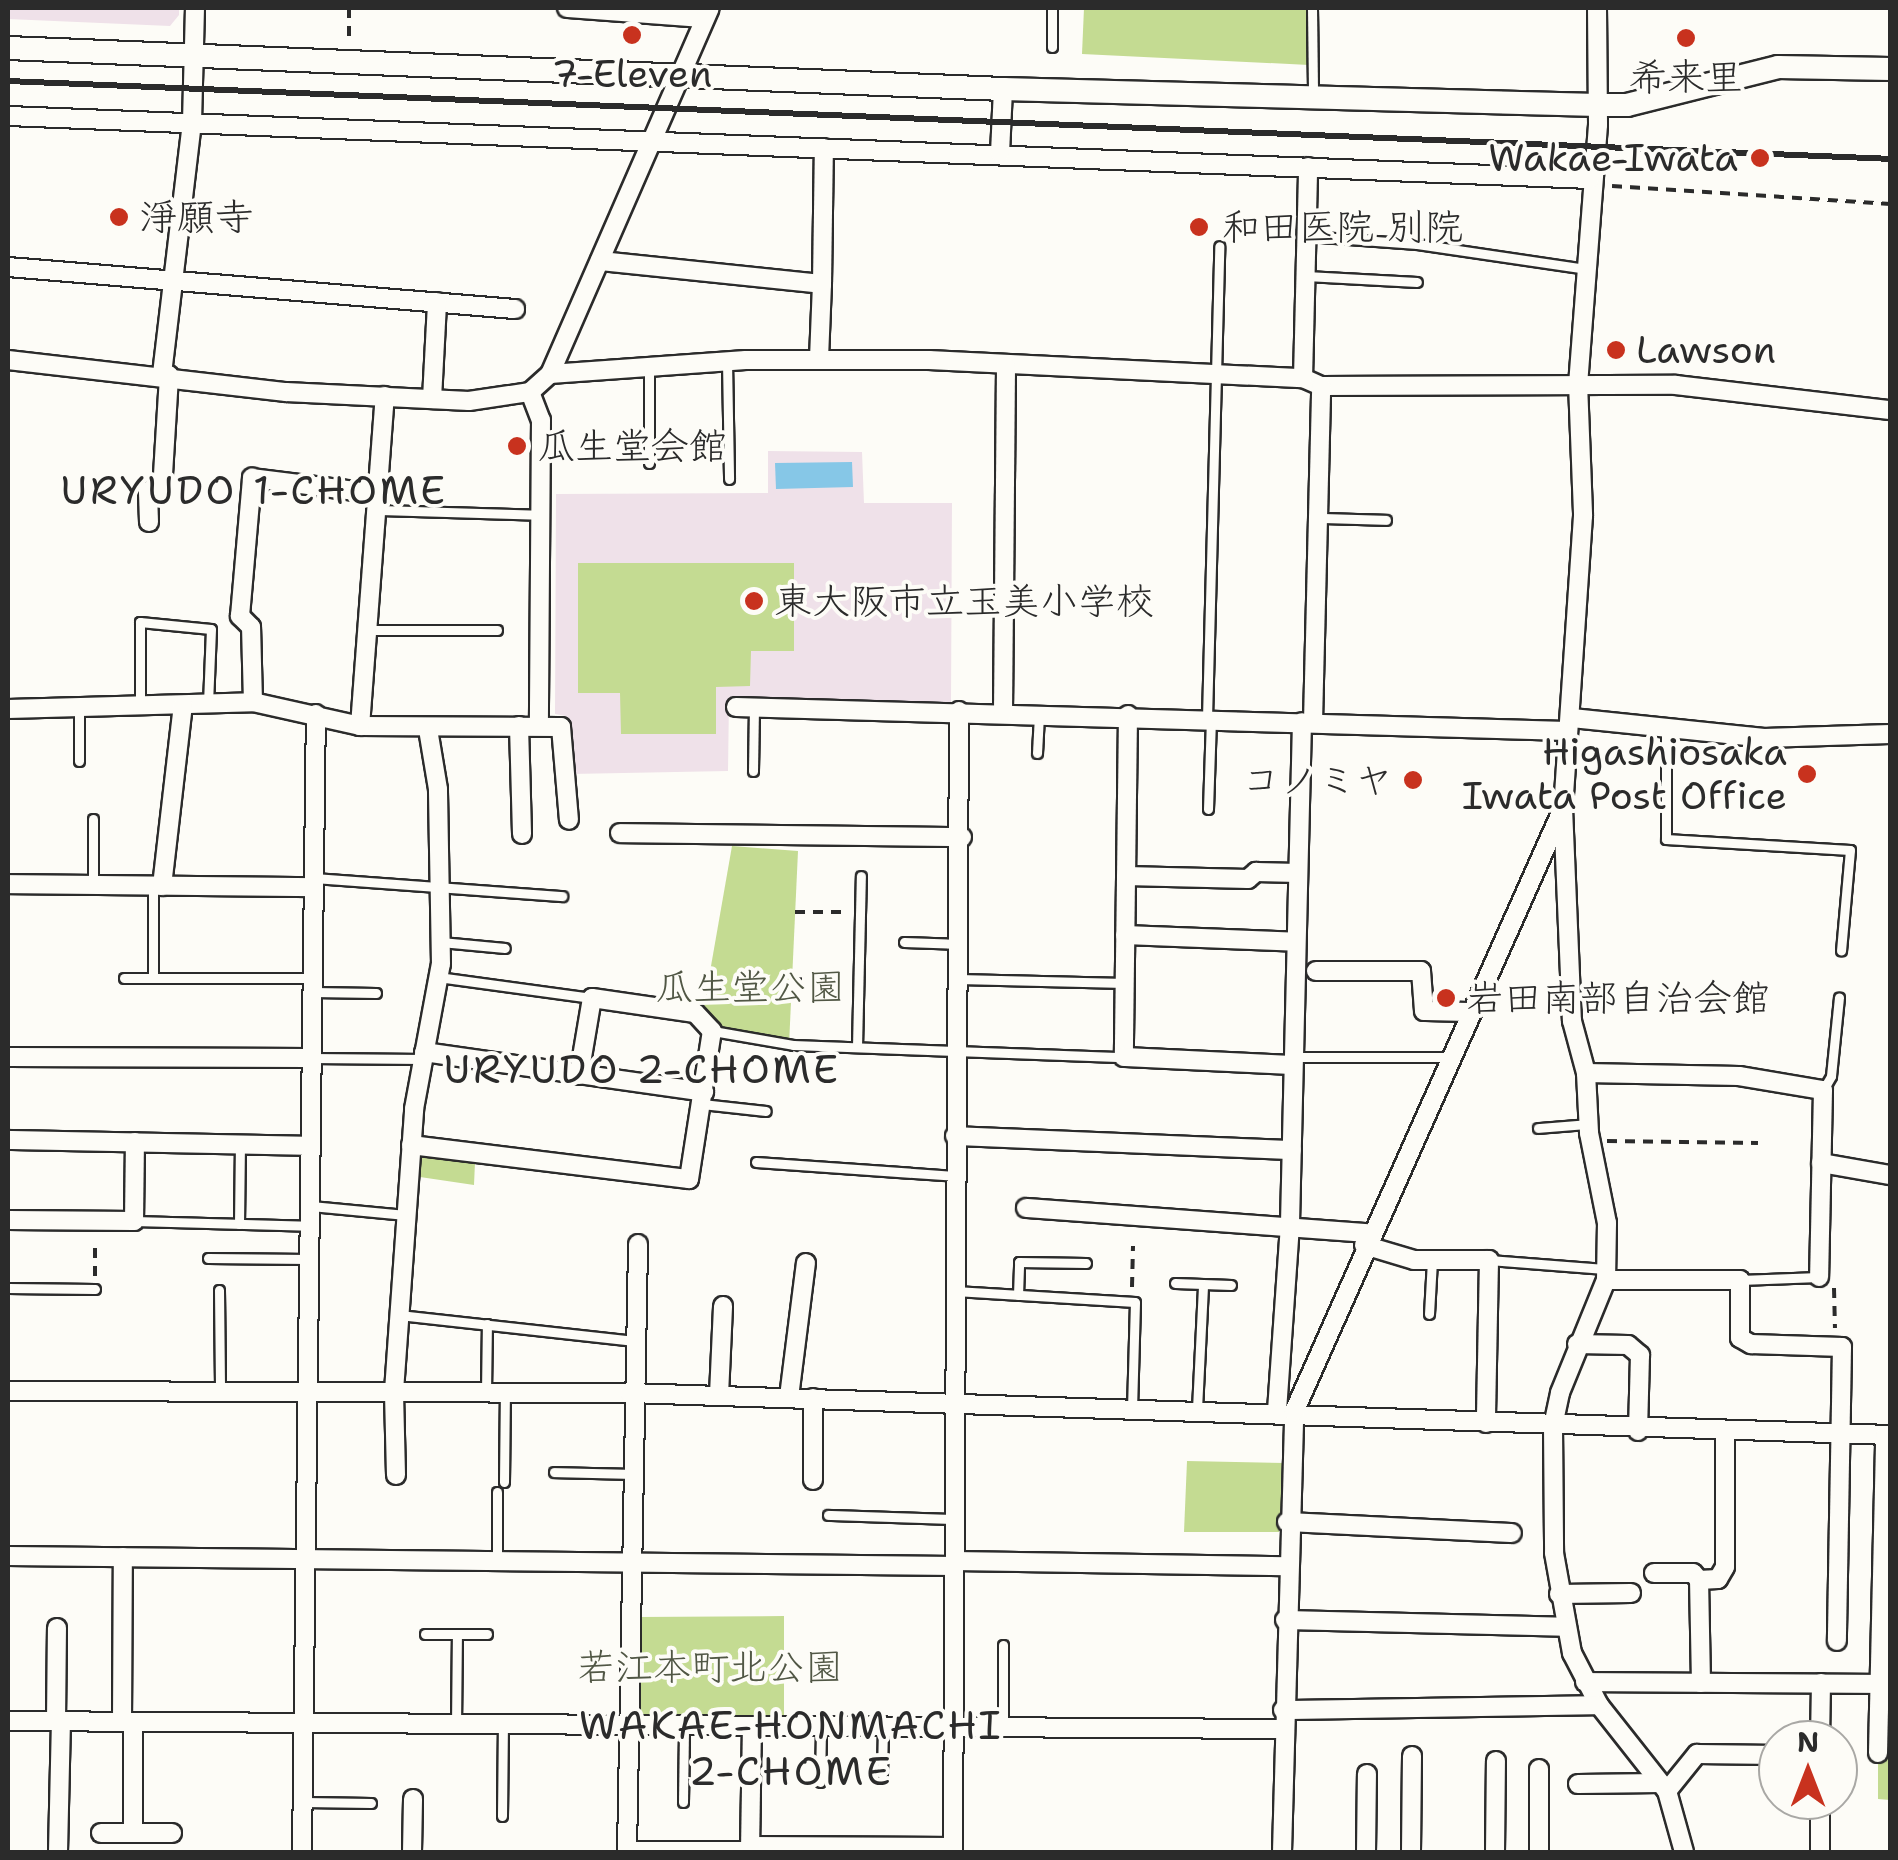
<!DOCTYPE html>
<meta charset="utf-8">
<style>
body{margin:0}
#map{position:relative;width:1898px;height:1860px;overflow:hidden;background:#fdfcf7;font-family:"Shantell Sans","Klee One",sans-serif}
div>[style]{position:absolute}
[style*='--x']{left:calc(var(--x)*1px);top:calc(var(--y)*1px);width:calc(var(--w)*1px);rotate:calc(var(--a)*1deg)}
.built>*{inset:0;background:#efe1e9}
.green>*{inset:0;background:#c4db92}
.water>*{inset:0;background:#86c7e7}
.path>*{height:4px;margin-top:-2px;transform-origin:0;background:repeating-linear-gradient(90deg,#2b2b2b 0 10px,transparent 0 18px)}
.roads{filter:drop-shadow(2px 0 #2b2b2b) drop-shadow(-2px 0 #2b2b2b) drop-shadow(0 2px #2b2b2b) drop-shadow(0 -2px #2b2b2b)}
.service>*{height:9px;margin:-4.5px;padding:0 4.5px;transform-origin:4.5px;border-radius:4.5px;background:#fdfcf7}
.minor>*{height:18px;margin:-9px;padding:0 9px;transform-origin:9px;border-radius:9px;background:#fdfcf7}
.tertiary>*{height:22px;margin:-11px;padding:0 11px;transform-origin:11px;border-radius:11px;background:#fdfcf7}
.rail>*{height:6px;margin:-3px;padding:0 3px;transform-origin:3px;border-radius:3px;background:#2b2b2b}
.dots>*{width:28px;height:28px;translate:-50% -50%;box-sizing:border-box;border:5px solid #fdfcf7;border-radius:50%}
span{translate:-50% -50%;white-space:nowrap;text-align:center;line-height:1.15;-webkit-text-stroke:8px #fdfcf7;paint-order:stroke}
.poi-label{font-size:38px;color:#2b2b2b}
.right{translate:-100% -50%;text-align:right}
.left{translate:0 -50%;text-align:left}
.park-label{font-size:38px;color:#515745}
.neighbourhood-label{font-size:40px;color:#2b2b2b;letter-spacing:2.5px}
.frame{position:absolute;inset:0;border:10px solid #2b2b2b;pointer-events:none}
.north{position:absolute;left:1758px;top:1720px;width:100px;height:100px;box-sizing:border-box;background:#fdfcf7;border:2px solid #a9a8a5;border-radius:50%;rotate:0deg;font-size:28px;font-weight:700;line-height:40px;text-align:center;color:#2b2b2b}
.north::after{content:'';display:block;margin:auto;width:35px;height:45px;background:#c8321e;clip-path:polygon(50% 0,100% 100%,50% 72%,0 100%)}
</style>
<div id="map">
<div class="built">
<i style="clip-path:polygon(8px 8px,179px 8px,179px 15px,170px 26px,8px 19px)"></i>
<i style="clip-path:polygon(768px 451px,862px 452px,864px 503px,952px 503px,951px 705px,729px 700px,728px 771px,571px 774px,566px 716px,555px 714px,556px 494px,768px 493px)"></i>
</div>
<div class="green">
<i style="clip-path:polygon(1084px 8px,1307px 8px,1309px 65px,1082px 54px)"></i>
<i style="clip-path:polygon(578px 563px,794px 563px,794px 651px,751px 651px,750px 686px,716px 687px,716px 734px,621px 734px,620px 693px,578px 693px)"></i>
<i style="clip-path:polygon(732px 846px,798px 851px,789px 1045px,723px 1033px,704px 1006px)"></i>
<i style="clip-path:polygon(421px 1154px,475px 1162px,474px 1185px,420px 1177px)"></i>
<i style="clip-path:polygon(1187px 1461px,1285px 1463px,1279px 1532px,1184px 1532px)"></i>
<i style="clip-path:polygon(784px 1616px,784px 1718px,637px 1717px,637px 1617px)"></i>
<i style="clip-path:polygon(1878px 1757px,1890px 1757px,1890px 1800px,1878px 1799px)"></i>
</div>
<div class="water">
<i style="clip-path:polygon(852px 462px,853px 487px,776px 489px,775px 463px)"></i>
</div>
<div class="path">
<i style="--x:349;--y:8;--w:35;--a:90"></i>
<i style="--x:1612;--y:186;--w:279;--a:3.7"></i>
<i style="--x:795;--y:912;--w:50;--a:0"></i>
<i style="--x:792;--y:979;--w:52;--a:2.2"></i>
<i style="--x:1607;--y:1141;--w:151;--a:0.8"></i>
<i style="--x:95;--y:1276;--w:36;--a:-90"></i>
<i style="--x:1132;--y:1287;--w:41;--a:-88.6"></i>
<i style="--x:1834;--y:1288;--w:40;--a:88.6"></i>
</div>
<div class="roads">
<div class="service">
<i style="--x:1312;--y:8;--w:87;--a:89.3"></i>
<i style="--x:1052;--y:47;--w:39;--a:-90"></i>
<i style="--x:1307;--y:236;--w:110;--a:4.2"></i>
<i style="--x:1417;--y:244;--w:172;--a:8.4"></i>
<i style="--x:1306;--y:276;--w:111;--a:3.1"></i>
<i style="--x:727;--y:361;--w:118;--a:89"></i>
<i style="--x:649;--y:366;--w:97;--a:90"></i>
<i style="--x:376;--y:510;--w:166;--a:1.7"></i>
<i style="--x:1319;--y:518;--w:67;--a:1.7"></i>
<i style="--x:367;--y:630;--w:130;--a:0"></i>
<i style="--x:140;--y:706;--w:84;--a:-90"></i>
<i style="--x:140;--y:622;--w:71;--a:5.6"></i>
<i style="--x:211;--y:629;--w:75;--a:92.3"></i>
<i style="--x:1207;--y:718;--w:472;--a:-88.5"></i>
<i style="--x:1666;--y:730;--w:109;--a:90"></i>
<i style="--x:1666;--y:839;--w:184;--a:3.4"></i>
<i style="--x:1850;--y:850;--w:101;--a:95.1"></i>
<i style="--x:1037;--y:753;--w:37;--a:-87"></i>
<i style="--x:79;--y:761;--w:53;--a:-90"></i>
<i style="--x:753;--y:771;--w:63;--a:-89.1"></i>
<i style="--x:1208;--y:809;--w:89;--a:-88.1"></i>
<i style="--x:93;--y:819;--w:66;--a:90"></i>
<i style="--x:315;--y:878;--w:248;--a:4.2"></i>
<i style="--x:153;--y:886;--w:92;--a:90"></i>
<i style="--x:441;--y:942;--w:64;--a:5.4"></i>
<i style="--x:904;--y:942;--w:56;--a:2"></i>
<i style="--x:438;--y:977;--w:155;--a:7.8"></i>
<i style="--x:124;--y:978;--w:186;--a:0"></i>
<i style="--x:958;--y:979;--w:167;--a:1.4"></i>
<i style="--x:313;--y:992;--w:63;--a:0.9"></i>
<i style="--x:713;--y:1031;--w:81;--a:9.9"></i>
<i style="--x:793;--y:1045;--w:331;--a:2.1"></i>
<i style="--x:857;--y:1047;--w:171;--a:-88.7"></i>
<i style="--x:1294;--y:1057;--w:155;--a:0"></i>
<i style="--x:311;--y:1058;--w:112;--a:0.5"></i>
<i style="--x:1823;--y:1090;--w:16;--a:-60"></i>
<i style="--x:1831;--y:1076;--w:79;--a:-84.2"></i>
<i style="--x:702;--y:1104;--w:64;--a:6.2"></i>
<i style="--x:1538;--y:1128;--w:50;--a:-4.6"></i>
<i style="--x:756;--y:1162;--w:199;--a:4"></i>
<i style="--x:311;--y:1206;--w:95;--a:5.4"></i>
<i style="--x:134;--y:1221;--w:174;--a:1.6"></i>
<i style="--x:239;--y:1224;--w:80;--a:-89.3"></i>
<i style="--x:208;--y:1258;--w:100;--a:0.6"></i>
<i style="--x:1489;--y:1260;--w:116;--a:4.4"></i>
<i style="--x:1740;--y:1280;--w:79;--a:-2.2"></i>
<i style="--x:1175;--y:1283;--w:56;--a:2"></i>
<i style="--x:8;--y:1288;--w:87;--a:0.7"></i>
<i style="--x:219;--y:1290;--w:102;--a:89.4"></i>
<i style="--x:955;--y:1291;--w:180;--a:3.5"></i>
<i style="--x:1135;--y:1302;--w:105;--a:91.6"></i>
<i style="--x:1018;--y:1295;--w:33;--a:-88"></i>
<i style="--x:1019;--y:1262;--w:67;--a:0.9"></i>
<i style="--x:1429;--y:1314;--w:53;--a:-86.8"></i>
<i style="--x:399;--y:1315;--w:235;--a:6.3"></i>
<i style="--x:486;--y:1392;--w:68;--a:-89.2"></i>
<i style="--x:1197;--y:1409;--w:124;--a:-87.2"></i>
<i style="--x:554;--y:1472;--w:76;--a:1.5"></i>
<i style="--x:504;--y:1482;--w:90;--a:-89.4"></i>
<i style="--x:828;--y:1515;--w:127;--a:1.8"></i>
<i style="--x:497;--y:1560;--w:68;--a:-90"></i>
<i style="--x:425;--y:1634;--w:62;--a:0"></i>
<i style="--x:1003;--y:1645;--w:83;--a:90"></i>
<i style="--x:456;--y:1725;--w:91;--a:-89.4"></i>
<i style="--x:882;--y:1774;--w:46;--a:-88.8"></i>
<i style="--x:820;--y:1782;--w:54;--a:-88.9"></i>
<i style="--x:304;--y:1802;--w:67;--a:0.9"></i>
<i style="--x:683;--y:1802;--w:75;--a:-89.2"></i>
<i style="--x:502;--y:1816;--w:90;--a:-89.4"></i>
</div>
<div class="minor">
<i style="--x:567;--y:8;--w:137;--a:4.2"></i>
<i style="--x:1597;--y:8;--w:117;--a:89.5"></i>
<i style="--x:1598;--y:125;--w:259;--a:94.4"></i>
<i style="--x:1578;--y:383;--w:133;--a:87.8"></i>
<i style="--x:1583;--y:516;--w:293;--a:93.9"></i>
<i style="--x:1563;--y:808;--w:213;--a:87.6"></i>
<i style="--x:1572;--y:1021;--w:54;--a:74.9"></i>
<i style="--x:1586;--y:1073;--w:60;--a:87.1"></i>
<i style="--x:1589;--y:1133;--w:92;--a:78.7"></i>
<i style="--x:1607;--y:1223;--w:57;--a:91"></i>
<i style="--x:1606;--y:1280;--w:122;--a:112.2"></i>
<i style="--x:1560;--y:1393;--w:35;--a:102"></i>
<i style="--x:1553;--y:1427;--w:126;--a:89.5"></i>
<i style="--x:1554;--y:1553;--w:102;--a:79.8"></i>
<i style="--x:1572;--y:1653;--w:59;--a:62.6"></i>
<i style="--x:1599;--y:1705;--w:110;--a:51.7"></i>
<i style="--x:1667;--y:1791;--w:63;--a:74.4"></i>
<i style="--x:8;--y:116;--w:1583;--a:2.28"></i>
<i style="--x:1000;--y:153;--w:64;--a:-87.3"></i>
<i style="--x:600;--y:261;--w:223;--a:5.9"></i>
<i style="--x:822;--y:284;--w:76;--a:92.3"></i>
<i style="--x:8;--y:267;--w:509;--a:4.74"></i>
<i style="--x:822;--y:284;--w:136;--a:-89.2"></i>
<i style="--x:8;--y:360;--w:280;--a:6.6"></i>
<i style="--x:286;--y:392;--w:183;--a:2.8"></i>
<i style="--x:469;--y:401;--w:62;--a:-8.4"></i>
<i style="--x:530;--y:392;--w:27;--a:-42"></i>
<i style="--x:550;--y:374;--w:399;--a:-66.4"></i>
<i style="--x:162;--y:374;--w:254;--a:-83.2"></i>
<i style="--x:192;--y:122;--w:114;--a:-88.5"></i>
<i style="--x:550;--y:374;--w:196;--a:-4.1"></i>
<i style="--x:746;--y:360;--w:183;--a:0"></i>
<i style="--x:929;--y:360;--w:374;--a:2.8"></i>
<i style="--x:1303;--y:378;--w:20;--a:24"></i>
<i style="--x:1321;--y:386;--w:355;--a:-0.2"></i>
<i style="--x:1676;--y:385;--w:215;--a:6.7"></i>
<i style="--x:1303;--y:378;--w:211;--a:-88.6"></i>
<i style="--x:530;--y:392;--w:30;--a:69"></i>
<i style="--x:541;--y:420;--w:306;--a:90.4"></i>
<i style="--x:432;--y:399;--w:97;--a:-87"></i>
<i style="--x:149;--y:522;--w:31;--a:-92"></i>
<i style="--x:148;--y:491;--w:14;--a:0"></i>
<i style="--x:162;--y:491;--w:116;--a:-86.5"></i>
<i style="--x:253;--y:702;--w:75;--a:-91.5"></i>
<i style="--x:251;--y:627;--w:16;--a:-135"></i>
<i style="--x:240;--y:616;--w:139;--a:-85"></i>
<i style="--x:252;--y:478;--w:127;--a:7.2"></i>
<i style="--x:736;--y:707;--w:831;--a:1.65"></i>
<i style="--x:8;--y:709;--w:245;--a:-1.6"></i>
<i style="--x:253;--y:702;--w:110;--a:12.6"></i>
<i style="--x:360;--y:726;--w:201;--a:0.3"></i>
<i style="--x:561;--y:727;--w:93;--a:85.1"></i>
<i style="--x:1003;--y:712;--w:345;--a:-89.5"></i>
<i style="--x:1128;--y:715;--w:342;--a:90.7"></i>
<i style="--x:1124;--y:1057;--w:169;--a:2.7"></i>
<i style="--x:1572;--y:718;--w:193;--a:5.9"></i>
<i style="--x:1764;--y:738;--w:126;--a:-1.8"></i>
<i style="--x:1313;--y:722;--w:336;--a:-88.6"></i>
<i style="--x:360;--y:726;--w:331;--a:-85.7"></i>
<i style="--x:519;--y:726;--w:108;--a:88.4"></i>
<i style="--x:620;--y:833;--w:342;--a:0.7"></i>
<i style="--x:1126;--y:876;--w:122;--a:1.4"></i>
<i style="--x:1248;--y:879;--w:11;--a:-41"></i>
<i style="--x:1256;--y:872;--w:42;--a:1.4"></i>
<i style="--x:8;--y:884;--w:304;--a:0.6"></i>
<i style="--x:162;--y:886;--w:182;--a:-83.4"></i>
<i style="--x:1125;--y:935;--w:171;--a:2.3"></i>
<i style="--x:1316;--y:971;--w:105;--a:0"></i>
<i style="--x:1421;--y:971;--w:40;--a:85.7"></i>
<i style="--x:1424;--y:1011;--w:46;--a:1.2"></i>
<i style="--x:424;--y:1052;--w:283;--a:8.1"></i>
<i style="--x:8;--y:1057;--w:301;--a:0.2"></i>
<i style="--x:1586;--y:1073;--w:153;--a:1.1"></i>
<i style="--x:1739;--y:1076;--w:85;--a:9.5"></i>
<i style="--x:1823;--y:1090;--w:187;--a:91.2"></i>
<i style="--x:955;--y:1136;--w:337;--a:2.4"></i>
<i style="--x:8;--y:1140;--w:300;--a:1.1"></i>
<i style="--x:411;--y:1145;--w:280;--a:7"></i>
<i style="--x:689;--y:1179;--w:150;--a:-81.2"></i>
<i style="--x:712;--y:1031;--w:25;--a:-133"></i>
<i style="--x:695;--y:1013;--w:104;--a:-171.7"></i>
<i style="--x:592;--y:998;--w:78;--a:99.6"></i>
<i style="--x:1821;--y:1163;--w:70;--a:9.9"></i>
<i style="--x:1026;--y:1208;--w:344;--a:4.2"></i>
<i style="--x:8;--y:1220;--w:126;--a:0.5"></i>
<i style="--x:134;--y:1221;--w:79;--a:-89.3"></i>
<i style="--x:1364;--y:1245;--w:52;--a:16.7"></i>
<i style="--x:1414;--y:1260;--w:75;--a:0"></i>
<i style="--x:1489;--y:1260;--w:163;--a:91.1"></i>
<i style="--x:1606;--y:1280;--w:134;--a:0"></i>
<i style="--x:1740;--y:1280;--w:58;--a:90"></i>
<i style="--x:1740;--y:1338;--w:13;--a:29"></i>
<i style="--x:1751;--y:1344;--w:91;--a:1.9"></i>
<i style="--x:1842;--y:1347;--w:294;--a:91"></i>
<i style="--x:1577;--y:1344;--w:51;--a:1.1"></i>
<i style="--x:1628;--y:1345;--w:16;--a:40"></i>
<i style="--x:1640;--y:1355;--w:76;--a:91.5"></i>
<i style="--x:8;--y:1391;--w:622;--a:0.18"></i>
<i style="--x:630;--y:1393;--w:1261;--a:1.91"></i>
<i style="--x:719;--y:1395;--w:89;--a:-87.4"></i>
<i style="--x:789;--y:1397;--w:135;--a:-82.8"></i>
<i style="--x:813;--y:1398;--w:82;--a:90"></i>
<i style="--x:1277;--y:1411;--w:188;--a:-86"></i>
<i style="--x:1290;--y:1223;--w:501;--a:-88.63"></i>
<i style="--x:396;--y:1475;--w:84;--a:-91.4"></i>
<i style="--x:394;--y:1391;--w:283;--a:-85.9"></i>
<i style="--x:414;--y:1109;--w:147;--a:-79.5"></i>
<i style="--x:441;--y:964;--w:175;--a:-91"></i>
<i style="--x:438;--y:789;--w:61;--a:-99.5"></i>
<i style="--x:1287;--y:1522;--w:225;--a:2.8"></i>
<i style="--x:8;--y:1556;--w:946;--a:0.61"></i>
<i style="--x:954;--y:1561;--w:332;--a:0.9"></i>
<i style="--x:1654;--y:1573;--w:39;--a:0"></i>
<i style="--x:1693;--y:1573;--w:9;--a:49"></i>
<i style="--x:1559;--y:1594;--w:72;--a:-0.8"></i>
<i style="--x:1285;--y:1620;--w:281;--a:1.4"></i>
<i style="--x:1585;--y:1682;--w:294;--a:0.4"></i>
<i style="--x:1701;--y:1683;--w:103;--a:-91.1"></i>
<i style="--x:1699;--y:1580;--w:19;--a:-3"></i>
<i style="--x:1718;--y:1579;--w:14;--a:-60"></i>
<i style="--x:1725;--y:1567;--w:133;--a:-90"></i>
<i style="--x:1283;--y:1710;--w:316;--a:-0.9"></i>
<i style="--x:8;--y:1721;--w:1275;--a:0.36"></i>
<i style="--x:56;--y:1721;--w:93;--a:-89.4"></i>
<i style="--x:122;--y:1722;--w:165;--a:-89.7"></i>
<i style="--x:1820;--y:1740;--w:57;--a:-89"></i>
<i style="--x:1878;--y:1753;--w:318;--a:-88.7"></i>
<i style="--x:1539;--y:1769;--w:83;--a:90"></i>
<i style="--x:1578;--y:1784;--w:82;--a:-0.7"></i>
<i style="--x:1667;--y:1791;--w:48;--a:-51"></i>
<i style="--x:1697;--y:1754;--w:81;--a:0.7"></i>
<i style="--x:101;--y:1833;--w:71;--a:0"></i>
<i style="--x:133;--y:1833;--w:111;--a:-90"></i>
<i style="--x:750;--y:1846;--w:203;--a:0.3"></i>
<i style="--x:627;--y:1851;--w:123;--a:0"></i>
<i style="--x:750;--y:1851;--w:124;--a:-89.1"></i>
<i style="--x:58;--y:1852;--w:131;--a:-88.7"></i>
<i style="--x:302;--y:1852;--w:1138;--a:-89.3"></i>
<i style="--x:412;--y:1852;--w:53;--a:-88.9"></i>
<i style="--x:627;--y:1852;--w:608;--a:-88.96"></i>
<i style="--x:953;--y:1852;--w:1141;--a:-89.7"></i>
<i style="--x:1282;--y:1852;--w:440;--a:-88.4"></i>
<i style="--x:1294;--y:1412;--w:656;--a:-65.98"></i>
<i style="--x:1366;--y:1852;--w:78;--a:-89.3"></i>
<i style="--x:1411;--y:1852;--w:96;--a:-89.4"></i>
<i style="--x:1495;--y:1852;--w:91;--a:-89.4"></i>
<i style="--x:1820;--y:1852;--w:52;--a:-90"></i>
</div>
<div class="tertiary">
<i style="--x:8;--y:48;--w:996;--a:2.36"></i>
<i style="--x:1003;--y:89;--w:595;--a:1.54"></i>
<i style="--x:1598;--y:105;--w:29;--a:0"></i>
<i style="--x:1627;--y:105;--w:156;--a:-14.1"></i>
<i style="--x:1778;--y:67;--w:112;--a:1"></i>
</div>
</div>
<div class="rail">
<i style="--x:8;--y:81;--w:1884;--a:2.37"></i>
</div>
<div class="dots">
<i style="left:632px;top:35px;background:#c8321e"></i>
<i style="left:1686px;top:38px;background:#c8321e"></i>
<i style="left:1760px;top:158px;background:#c8321e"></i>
<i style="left:119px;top:217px;background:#c8321e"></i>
<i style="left:1199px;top:227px;background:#c8321e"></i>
<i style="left:1616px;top:350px;background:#c8321e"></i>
<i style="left:517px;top:446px;background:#c8321e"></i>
<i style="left:754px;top:601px;background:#c8321e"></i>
<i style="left:1807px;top:774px;background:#c8321e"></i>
<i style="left:1413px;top:780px;background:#c8321e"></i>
<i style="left:1446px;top:998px;background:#c8321e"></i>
</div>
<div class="poi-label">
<span style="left:632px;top:74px">7-Eleven</span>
<span style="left:1686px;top:77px">希来里</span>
<span class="right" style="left:1738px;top:158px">Wakae-Iwata</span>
<span class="left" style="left:139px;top:217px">淨願寺</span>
<span class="left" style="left:1222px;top:227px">和田医院 別院</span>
<span class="left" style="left:1636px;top:350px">Lawson</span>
<span class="left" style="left:537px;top:446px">瓜生堂会館</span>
<span class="left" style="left:774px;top:601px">東大阪市立玉美小学校</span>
<span class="right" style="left:1787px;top:774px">Higashiosaka<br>Iwata Post Office</span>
<span class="right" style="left:1393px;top:780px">コノミヤ</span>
<span class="left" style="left:1466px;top:998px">岩田南部自治会館</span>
</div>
<div class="park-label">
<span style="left:750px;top:987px">瓜生堂公園</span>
<span style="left:710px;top:1667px">若江本町北公園</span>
</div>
<div class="neighbourhood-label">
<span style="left:254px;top:490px">URYUDO 1-CHOME</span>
<span style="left:642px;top:1069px">URYUDO 2-CHOME</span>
<span style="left:791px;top:1748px">WAKAE-HONMACHI<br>2-CHOME</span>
</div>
<div class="frame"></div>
<div class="north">N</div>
</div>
